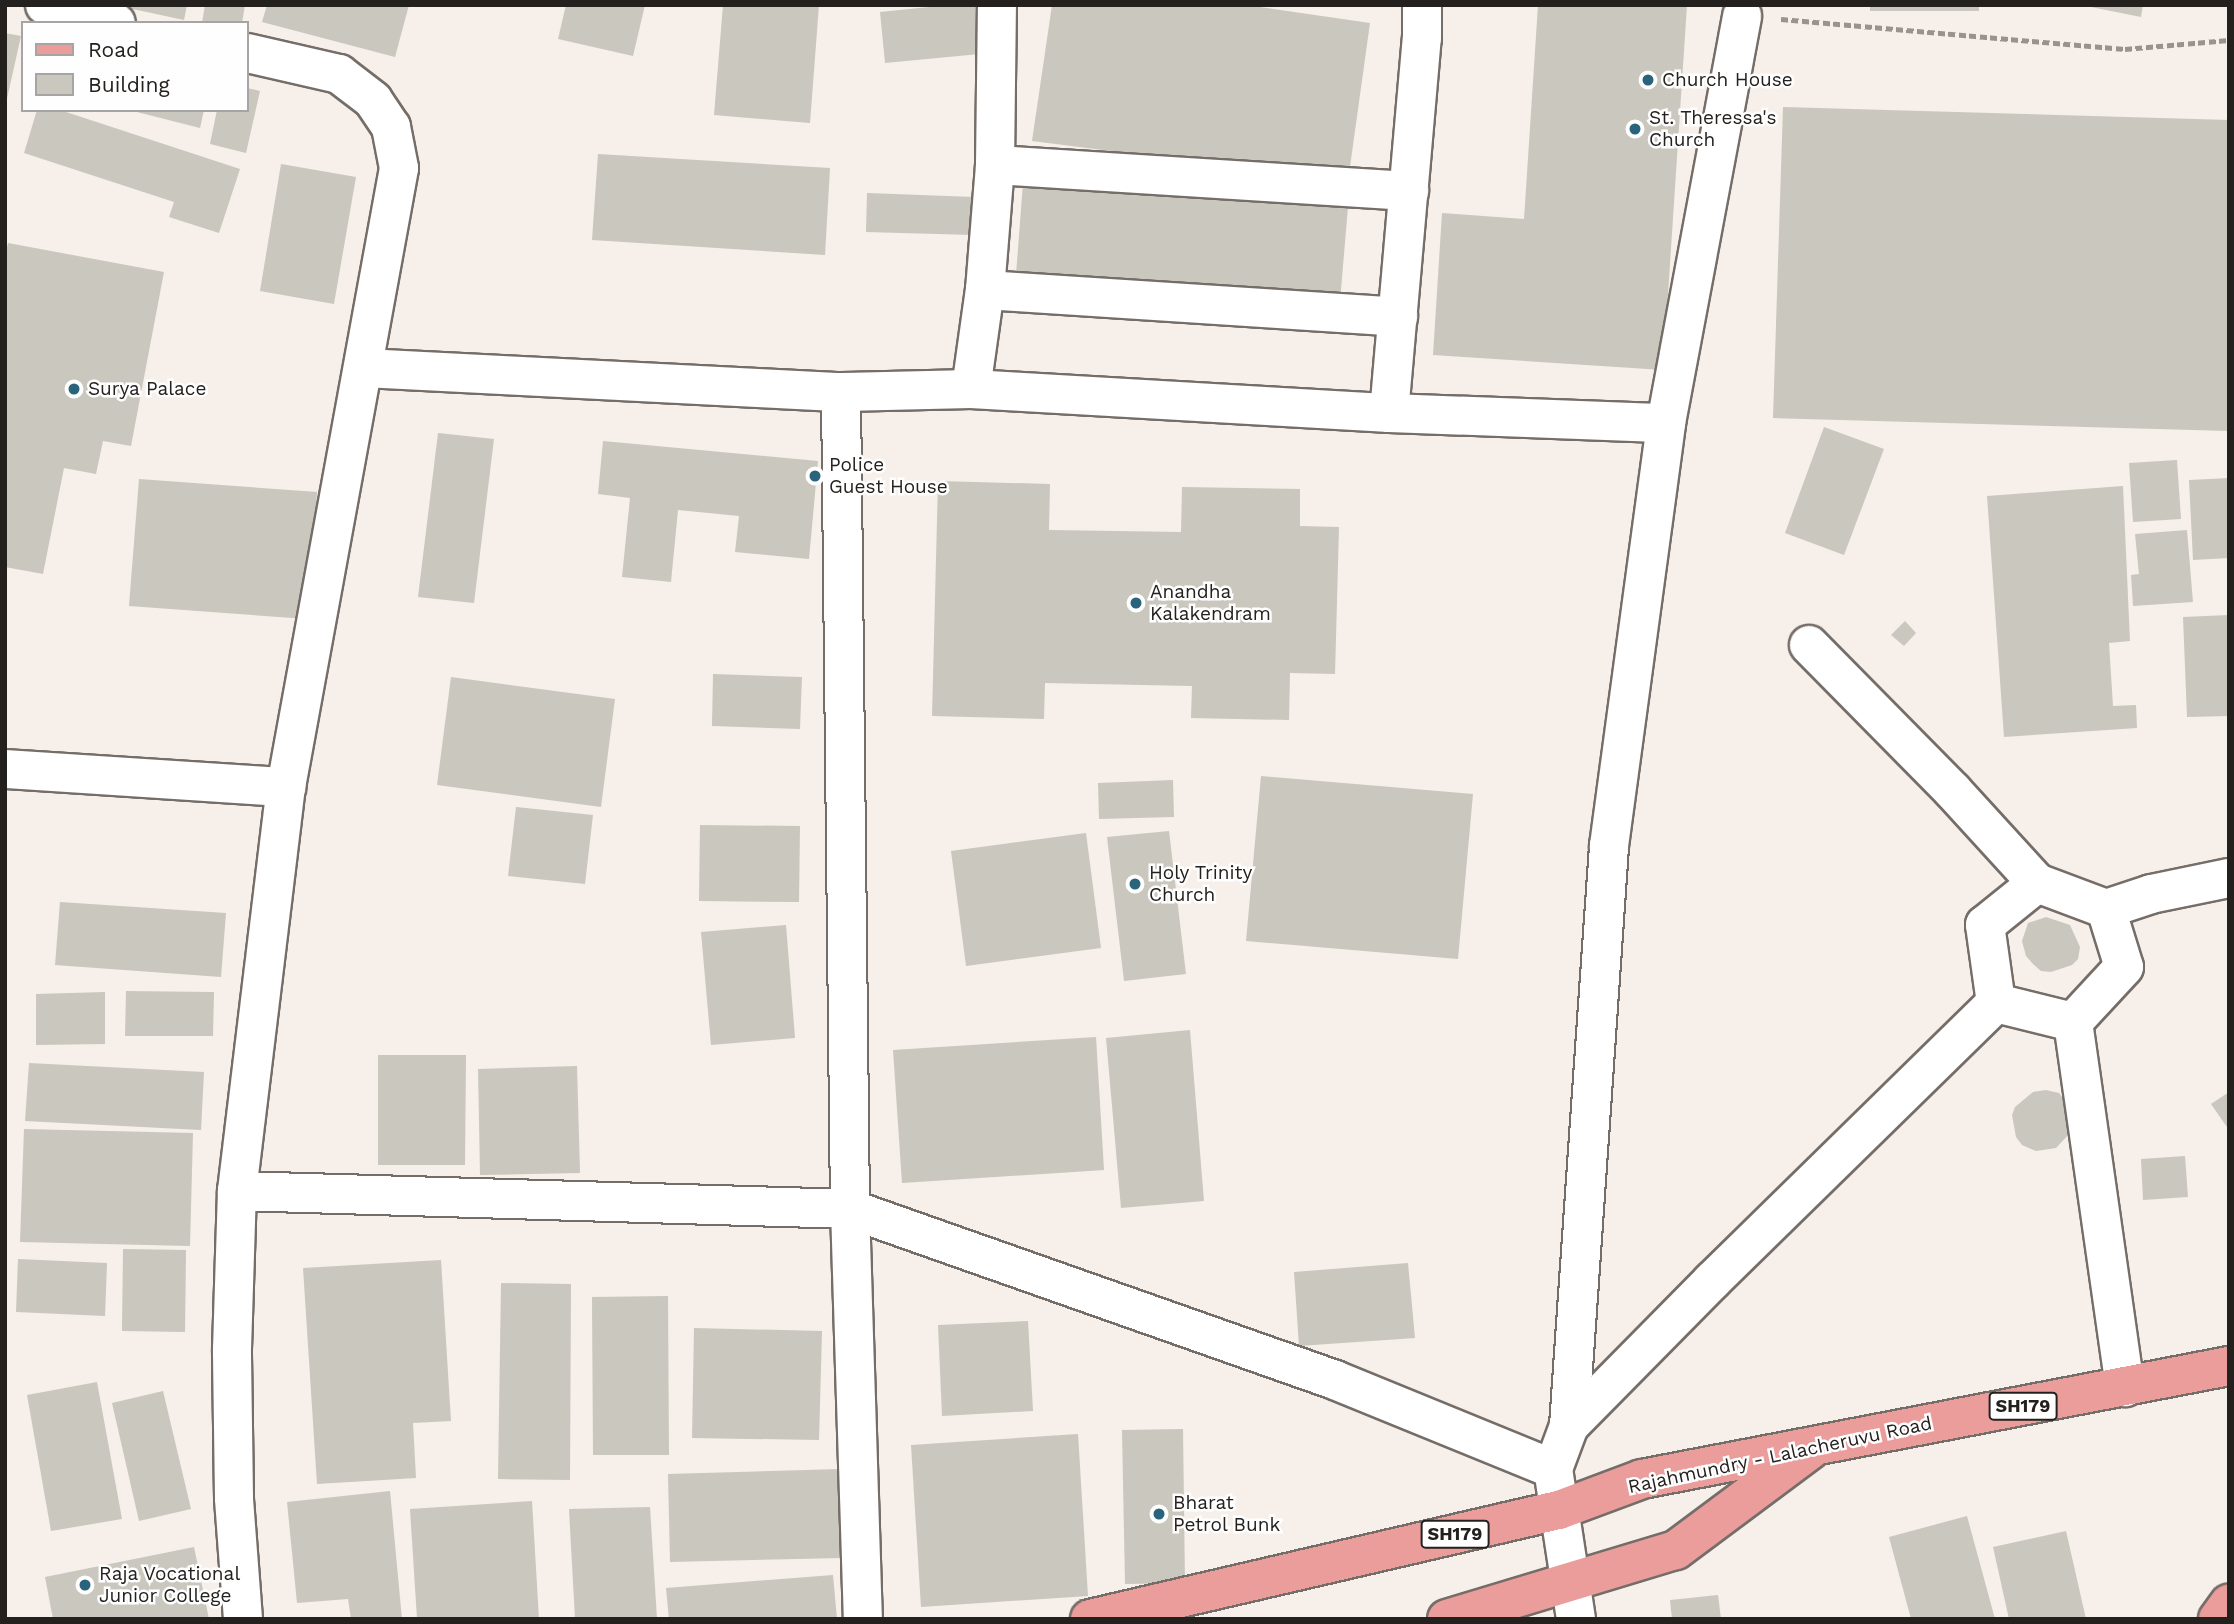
<!DOCTYPE html>
<style>
body{margin:0}
#map{position:relative;width:2234px;height:1624px;overflow:hidden;background:#f7efe9;font-family:"Work Sans",sans-serif}
div>[style]{position:absolute}
[style*='--x']{left:calc(var(--x)*1px);top:calc(var(--y)*1px);width:calc(var(--w)*1px);rotate:calc(var(--a)*1deg)}
.building>*{inset:0;background:#c9c7be}
.path>*{height:4.5px;margin-top:-2.25px;transform-origin:0;background:repeating-linear-gradient(90deg,#99938e 0 7px,transparent 0 10.5px)}
.roads{filter:drop-shadow(2px 0 #756d68) drop-shadow(-2px 0 #756d68) drop-shadow(0 2px #756d68) drop-shadow(0 -2px #756d68)}
.minor>*{height:38px;margin:-19px;padding:0 19px;transform-origin:19px;border-radius:19px;background:#fff}
.major>*{height:38px;margin:-19px;padding:0 19px;transform-origin:19px;border-radius:19px;background:#eb9d9b}
.dots>*{width:19px;height:19px;translate:-50% -50%;box-sizing:border-box;border:4px solid #fefefe;border-radius:50%}
span{translate:-50% -50%;white-space:nowrap;text-align:center;line-height:1.15;-webkit-text-stroke:5px #fefefe;paint-order:stroke}
.shield-label span{padding:2px 5px;background:#fefefe;border:2px solid;border-radius:5px;-webkit-text-stroke-width:0}
.shield-label{font-size:18px;color:#23201d;font-weight:700}
.poi-label{font-size:19px;color:#23201d}
.left{translate:0 -50%;text-align:left}
.street-label{font-size:19px;color:#23201d}
.frame{position:absolute;inset:0;border:7px solid #23201d;pointer-events:none}
.legend{position:absolute;left:21px;top:21px;width:228px;height:91px;box-sizing:border-box;background:#fefefe;border:2px solid #a6a5a4;margin:0;padding:9px 12px;list-style:none;font-size:21px;color:#23201d}
.legend li{display:flex;align-items:center;gap:14px;height:35px}
.legend b{width:35px;border:2px solid #a6a5a4}
</style>
<div id="map">
<div class="building">
<i style="clip-path:polygon(114px 5px,187px 5px,184px 20px)"></i>
<i style="clip-path:polygon(205px 5px,245px 5px,242px 23px,202px 23px)"></i>
<i style="clip-path:polygon(267px 5px,409px 5px,395px 57px,262px 22px)"></i>
<i style="clip-path:polygon(566px 5px,645px 5px,633px 56px,558px 39px)"></i>
<i style="clip-path:polygon(723px 5px,819px 5px,810px 123px,714px 115px)"></i>
<i style="clip-path:polygon(949px 5px,986px 5px,990px 53px,885px 63px,880px 12px)"></i>
<i style="clip-path:polygon(1052px 5px,1246px 5px,1370px 23px,1348px 181px,1032px 141px)"></i>
<i style="clip-path:polygon(1538px 5px,1687px 5px,1663px 370px,1433px 355px,1442px 213px,1524px 219px)"></i>
<i style="clip-path:polygon(1870px 5px,1979px 5px,1979px 11px,1870px 11px)"></i>
<i style="clip-path:polygon(2081px 5px,2143px 5px,2141px 17px)"></i>
<i style="clip-path:polygon(5px 33px,21px 36px,6px 103px,5px 103px)"></i>
<i style="clip-path:polygon(247px 88px,260px 91px,246px 153px,210px 144px,217px 110px,247px 110px)"></i>
<i style="clip-path:polygon(1783px 107px,2229px 120px,2229px 431px,1773px 418px)"></i>
<i style="clip-path:polygon(37px 110px,60px 110px,240px 169px,219px 233px,169px 217px,174px 202px,24px 153px)"></i>
<i style="clip-path:polygon(129px 110px,204px 110px,200px 128px)"></i>
<i style="clip-path:polygon(598px 154px,830px 168px,825px 255px,592px 240px)"></i>
<i style="clip-path:polygon(281px 164px,356px 177px,334px 304px,260px 291px)"></i>
<i style="clip-path:polygon(1024px 170px,1349px 195px,1339px 313px,1015px 288px)"></i>
<i style="clip-path:polygon(867px 193px,974px 197px,973px 235px,866px 232px)"></i>
<i style="clip-path:polygon(8px 243px,164px 272px,131px 446px,103px 441px,96px 474px,64px 468px,43px 574px,5px 567px,5px 257px)"></i>
<i style="clip-path:polygon(1824px 427px,1884px 449px,1844px 555px,1785px 533px)"></i>
<i style="clip-path:polygon(438px 433px,494px 439px,474px 603px,418px 597px)"></i>
<i style="clip-path:polygon(603px 441px,818px 461px,809px 559px,735px 552px,739px 516px,678px 510px,671px 582px,622px 577px,630px 498px,598px 494px)"></i>
<i style="clip-path:polygon(2177px 460px,2181px 519px,2133px 522px,2129px 463px)"></i>
<i style="clip-path:polygon(2229px 478px,2229px 558px,2193px 560px,2189px 480px)"></i>
<i style="clip-path:polygon(139px 479px,317px 492px,307px 619px,129px 606px)"></i>
<i style="clip-path:polygon(938px 481px,1050px 484px,1049px 530px,1181px 532px,1182px 487px,1300px 489px,1300px 526px,1339px 527px,1335px 674px,1290px 673px,1289px 720px,1191px 718px,1192px 686px,1045px 683px,1044px 719px,932px 716px)"></i>
<i style="clip-path:polygon(2123px 486px,2130px 641px,2109px 643px,2113px 706px,2136px 705px,2137px 728px,2004px 737px,1987px 496px)"></i>
<i style="clip-path:polygon(2187px 530px,2193px 602px,2133px 606px,2131px 575px,2139px 574px,2135px 534px)"></i>
<i style="clip-path:polygon(2229px 615px,2229px 716px,2187px 717px,2183px 617px)"></i>
<i style="clip-path:polygon(1905px 621px,1916px 633px,1904px 646px,1891px 635px)"></i>
<i style="clip-path:polygon(713px 674px,802px 677px,800px 729px,712px 726px)"></i>
<i style="clip-path:polygon(451px 677px,615px 699px,601px 807px,437px 785px)"></i>
<i style="clip-path:polygon(1261px 776px,1473px 794px,1458px 959px,1246px 941px)"></i>
<i style="clip-path:polygon(1173px 780px,1174px 817px,1099px 819px,1098px 783px)"></i>
<i style="clip-path:polygon(516px 807px,593px 815px,585px 884px,508px 876px)"></i>
<i style="clip-path:polygon(700px 825px,800px 826px,799px 902px,699px 901px)"></i>
<i style="clip-path:polygon(1169px 831px,1186px 974px,1124px 981px,1107px 837px)"></i>
<i style="clip-path:polygon(1086px 833px,1101px 948px,966px 966px,951px 851px)"></i>
<i style="clip-path:polygon(60px 902px,226px 913px,221px 977px,55px 965px)"></i>
<i style="clip-path:polygon(2046px 917px,2070px 925px,2080px 947px,2078px 959px,2072px 965px,2051px 972px,2041px 971px,2033px 964px,2026px 956px,2022px 941px,2028px 923px)"></i>
<i style="clip-path:polygon(786px 925px,795px 1038px,711px 1045px,701px 932px)"></i>
<i style="clip-path:polygon(126px 991px,214px 992px,213px 1036px,125px 1036px)"></i>
<i style="clip-path:polygon(105px 992px,105px 1044px,36px 1045px,36px 994px)"></i>
<i style="clip-path:polygon(1190px 1030px,1204px 1201px,1121px 1208px,1106px 1038px)"></i>
<i style="clip-path:polygon(1096px 1037px,1104px 1170px,902px 1183px,893px 1050px)"></i>
<i style="clip-path:polygon(378px 1055px,466px 1055px,465px 1165px,378px 1165px)"></i>
<i style="clip-path:polygon(29px 1063px,204px 1072px,201px 1130px,25px 1121px)"></i>
<i style="clip-path:polygon(577px 1066px,580px 1173px,480px 1175px,478px 1069px)"></i>
<i style="clip-path:polygon(2046px 1090px,2059px 1093px,2067px 1104px,2071px 1125px,2069px 1134px,2056px 1148px,2036px 1151px,2022px 1145px,2016px 1137px,2012px 1115px,2015px 1107px,2033px 1092px)"></i>
<i style="clip-path:polygon(2229px 1092px,2229px 1130px,2211px 1104px)"></i>
<i style="clip-path:polygon(24px 1129px,193px 1133px,190px 1246px,20px 1242px)"></i>
<i style="clip-path:polygon(2185px 1156px,2188px 1197px,2143px 1200px,2141px 1159px)"></i>
<i style="clip-path:polygon(123px 1249px,186px 1250px,185px 1332px,122px 1331px)"></i>
<i style="clip-path:polygon(18px 1259px,107px 1263px,105px 1316px,16px 1312px)"></i>
<i style="clip-path:polygon(441px 1260px,451px 1421px,413px 1423px,416px 1478px,317px 1484px,303px 1268px)"></i>
<i style="clip-path:polygon(1408px 1263px,1415px 1338px,1299px 1346px,1294px 1272px)"></i>
<i style="clip-path:polygon(501px 1283px,571px 1284px,570px 1480px,498px 1479px)"></i>
<i style="clip-path:polygon(668px 1296px,669px 1455px,593px 1455px,592px 1297px)"></i>
<i style="clip-path:polygon(1028px 1321px,1033px 1411px,942px 1416px,938px 1325px)"></i>
<i style="clip-path:polygon(694px 1328px,822px 1331px,819px 1440px,692px 1438px)"></i>
<i style="clip-path:polygon(97px 1382px,122px 1519px,51px 1531px,27px 1395px)"></i>
<i style="clip-path:polygon(163px 1391px,191px 1509px,139px 1521px,112px 1403px)"></i>
<i style="clip-path:polygon(1183px 1429px,1185px 1583px,1125px 1584px,1122px 1430px)"></i>
<i style="clip-path:polygon(1078px 1434px,1088px 1596px,921px 1607px,911px 1445px)"></i>
<i style="clip-path:polygon(840px 1469px,842px 1558px,670px 1562px,668px 1474px)"></i>
<i style="clip-path:polygon(390px 1491px,402px 1619px,351px 1619px,348px 1599px,297px 1603px,287px 1502px)"></i>
<i style="clip-path:polygon(532px 1501px,539px 1619px,417px 1619px,410px 1509px)"></i>
<i style="clip-path:polygon(650px 1507px,657px 1619px,575px 1619px,569px 1509px)"></i>
<i style="clip-path:polygon(1967px 1516px,1995px 1619px,1911px 1619px,1889px 1537px)"></i>
<i style="clip-path:polygon(2066px 1531px,2086px 1619px,2009px 1619px,1993px 1547px)"></i>
<i style="clip-path:polygon(194px 1547px,209px 1619px,53px 1619px,45px 1577px)"></i>
<i style="clip-path:polygon(833px 1575px,837px 1619px,669px 1619px,666px 1588px)"></i>
<i style="clip-path:polygon(1718px 1595px,1721px 1619px,1672px 1619px,1670px 1600px)"></i>
</div>
<div class="path">
<i style="--x:1781;--y:19;--w:345;--a:5"></i>
<i style="--x:2125;--y:49;--w:104;--a:-4.9"></i>
</div>
<div class="roads">
<div class="minor">
<i style="--x:45;--y:5;--w:73;--a:14.2"></i>
<i style="--x:995;--y:165;--w:415;--a:3.6"></i>
<i style="--x:985;--y:290;--w:414;--a:3.7"></i>
<i style="--x:364;--y:368;--w:478;--a:2.9"></i>
<i style="--x:841;--y:392;--w:130;--a:-1.3"></i>
<i style="--x:971;--y:389;--w:419;--a:3.3"></i>
<i style="--x:1389;--y:413;--w:277;--a:2.1"></i>
<i style="--x:971;--y:389;--w:100;--a:-82"></i>
<i style="--x:985;--y:290;--w:125;--a:-85.4"></i>
<i style="--x:995;--y:165;--w:160;--a:-89.3"></i>
<i style="--x:841;--y:392;--w:817;--a:89.37"></i>
<i style="--x:850;--y:1209;--w:410;--a:88.2"></i>
<i style="--x:1389;--y:413;--w:376;--a:-85"></i>
<i style="--x:1422;--y:38;--w:33;--a:-90"></i>
<i style="--x:1809;--y:645;--w:204;--a:45.4"></i>
<i style="--x:1952;--y:790;--w:126;--a:47.6"></i>
<i style="--x:2037;--y:883;--w:74;--a:20.6"></i>
<i style="--x:2106;--y:909;--w:47;--a:-18.4"></i>
<i style="--x:2151;--y:894;--w:80;--a:-11.6"></i>
<i style="--x:5;--y:769;--w:282;--a:3.7"></i>
<i style="--x:1996;--y:1003;--w:79;--a:-98"></i>
<i style="--x:1985;--y:925;--w:67;--a:-38.9"></i>
<i style="--x:1996;--y:1003;--w:79;--a:13.9"></i>
<i style="--x:2073;--y:1022;--w:369;--a:81.9"></i>
<i style="--x:2073;--y:1022;--w:75;--a:-47.2"></i>
<i style="--x:2124;--y:967;--w:61;--a:-107.2"></i>
<i style="--x:237;--y:1191;--w:613;--a:1.68"></i>
<i style="--x:850;--y:1209;--w:514;--a:19.42"></i>
<i style="--x:1335;--y:1380;--w:235;--a:22.2"></i>
<i style="--x:1569;--y:1426;--w:204;--a:-45.4"></i>
<i style="--x:1712;--y:1281;--w:397;--a:-44.4"></i>
<i style="--x:243;--y:1619;--w:121;--a:-94.3"></i>
<i style="--x:234;--y:1498;--w:149;--a:-90.8"></i>
<i style="--x:232;--y:1349;--w:158;--a:-88.2"></i>
<i style="--x:237;--y:1191;--w:407;--a:-83.1"></i>
<i style="--x:286;--y:787;--w:629;--a:-79.65"></i>
<i style="--x:399;--y:168;--w:42;--a:-101"></i>
<i style="--x:391;--y:127;--w:32;--a:-124"></i>
<i style="--x:373;--y:100;--w:43;--a:-142.6"></i>
<i style="--x:339;--y:74;--w:94;--a:-167.1"></i>
<i style="--x:1576;--y:1619;--w:152;--a:-98.7"></i>
<i style="--x:1553;--y:1469;--w:46;--a:-69.6"></i>
<i style="--x:1569;--y:1426;--w:581;--a:-86.05"></i>
<i style="--x:1609;--y:846;--w:427;--a:-82.3"></i>
<i style="--x:1666;--y:423;--w:414;--a:-79.4"></i>
</div>
<div class="major">
<i style="--x:1090;--y:1619;--w:481;--a:-13.1"></i>
<i style="--x:1559;--y:1510;--w:89;--a:-20.5"></i>
<i style="--x:1642;--y:1479;--w:598;--a:-10.9"></i>
<i style="--x:1447;--y:1619;--w:239;--a:-16.8"></i>
<i style="--x:1676;--y:1550;--w:167;--a:-36.7"></i>
<i style="--x:2218;--y:1619;--w:19;--a:-54"></i>
</div>
</div>
<div class="dots">
<i style="left:1648px;top:80px;background:#29647c"></i>
<i style="left:1635px;top:129px;background:#29647c"></i>
<i style="left:74px;top:389px;background:#29647c"></i>
<i style="left:815px;top:476px;background:#29647c"></i>
<i style="left:1136px;top:603px;background:#29647c"></i>
<i style="left:1135px;top:884px;background:#29647c"></i>
<i style="left:1159px;top:1514px;background:#29647c"></i>
<i style="left:85px;top:1585px;background:#29647c"></i>
</div>
<div class="shield-label">
<span style="left:2023px;top:1406px">SH179</span>
<span style="left:1455px;top:1534px">SH179</span>
</div>
<div class="poi-label">
<span class="left" style="left:1662px;top:80px">Church House</span>
<span class="left" style="left:1649px;top:129px">St. Theressa's<br>Church</span>
<span class="left" style="left:88px;top:389px">Surya Palace</span>
<span class="left" style="left:829px;top:476px">Police<br>Guest House</span>
<span class="left" style="left:1150px;top:603px">Anandha<br>Kalakendram</span>
<span class="left" style="left:1149px;top:884px">Holy Trinity<br>Church</span>
<span class="left" style="left:1173px;top:1514px">Bharat<br>Petrol Bunk</span>
<span class="left" style="left:99px;top:1585px">Raja Vocational<br>Junior College</span>
</div>
<div class="street-label">
<span style="left:1780px;top:1455px;rotate:-12deg">Rajahmundry - Lalacheruvu Road</span>
</div>
<div class="frame"></div>
<ul class="legend">
<li><b style="height:9px;background:#eb9d9b"></b>Road</li>
<li><b style="height:19px;background:#c9c7be"></b>Building</li>
</ul>
</div>
